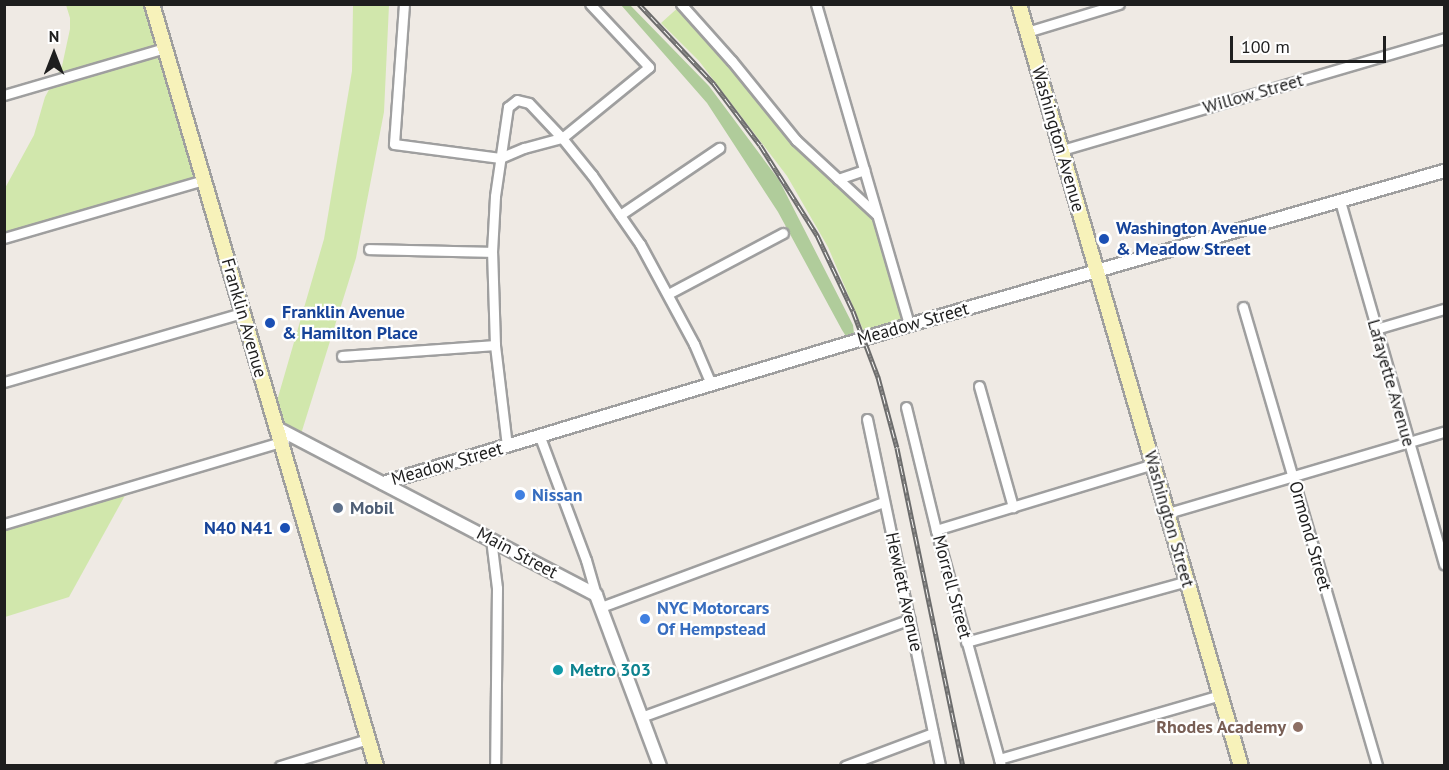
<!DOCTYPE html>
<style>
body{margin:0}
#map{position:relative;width:1449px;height:770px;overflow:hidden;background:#efeae4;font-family:"PT Sans",sans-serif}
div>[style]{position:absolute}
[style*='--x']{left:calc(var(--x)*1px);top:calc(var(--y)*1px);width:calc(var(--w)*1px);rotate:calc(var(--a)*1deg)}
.grass>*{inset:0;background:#d1e7ac}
.forest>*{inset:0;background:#b0cc9b}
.roads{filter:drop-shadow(2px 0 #9f9f9f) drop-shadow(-2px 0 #9f9f9f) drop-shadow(0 2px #9f9f9f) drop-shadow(0 -2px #9f9f9f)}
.minor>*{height:9px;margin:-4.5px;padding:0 4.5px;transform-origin:4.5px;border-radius:4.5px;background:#fff}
.tertiary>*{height:12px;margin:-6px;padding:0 6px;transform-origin:6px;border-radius:6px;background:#fff}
.secondary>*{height:14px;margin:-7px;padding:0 7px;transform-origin:7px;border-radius:7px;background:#f7f2ba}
.rail>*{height:5px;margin-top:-2.5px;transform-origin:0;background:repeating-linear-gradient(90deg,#fff 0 9px,#6c6c6c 0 18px);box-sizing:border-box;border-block:2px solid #6c6c6c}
.dots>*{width:16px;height:16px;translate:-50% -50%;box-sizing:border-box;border:3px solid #fff;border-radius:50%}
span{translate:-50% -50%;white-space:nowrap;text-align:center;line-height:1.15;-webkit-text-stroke:4.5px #fff;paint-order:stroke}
.street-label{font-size:18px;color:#1e1e1e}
.transit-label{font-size:18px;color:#164399;font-weight:700}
.left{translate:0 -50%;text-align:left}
.right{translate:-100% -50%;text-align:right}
.shop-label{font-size:18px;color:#366cbe;font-weight:700}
.service-label{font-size:18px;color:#4e5e75;font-weight:700}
.culture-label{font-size:18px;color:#0d838f;font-weight:700}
.education-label{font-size:18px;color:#785e54;font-weight:700}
.frame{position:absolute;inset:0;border:6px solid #1e1e1e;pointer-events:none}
.north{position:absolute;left:24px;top:24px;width:60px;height:60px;-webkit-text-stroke:4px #fff;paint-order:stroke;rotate:0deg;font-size:16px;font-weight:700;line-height:24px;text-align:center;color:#1e1e1e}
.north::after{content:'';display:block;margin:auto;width:21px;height:27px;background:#1e1e1e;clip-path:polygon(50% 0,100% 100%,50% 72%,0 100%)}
.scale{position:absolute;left:1230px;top:36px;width:156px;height:27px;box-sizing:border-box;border:3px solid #1e1e1e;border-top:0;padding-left:8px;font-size:18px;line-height:21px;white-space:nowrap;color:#1e1e1e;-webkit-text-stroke:4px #fff;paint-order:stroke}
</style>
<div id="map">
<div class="grass">
<i style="clip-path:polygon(66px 5px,155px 5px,206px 179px,5px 237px,4px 190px,34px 135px,45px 97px,62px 66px,70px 29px,70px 18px)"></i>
<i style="clip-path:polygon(353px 5px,389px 5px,384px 112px,356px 258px,301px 434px,284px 442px,274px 411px,324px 239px,352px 71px)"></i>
<i style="clip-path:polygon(681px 5px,796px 140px,870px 208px,910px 326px,867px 339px,828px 247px,787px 176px,699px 61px,661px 23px)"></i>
<i style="clip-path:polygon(128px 490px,69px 597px,5px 617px,5px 525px)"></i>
</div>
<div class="forest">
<i style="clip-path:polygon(621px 5px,630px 5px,709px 86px,779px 180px,853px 325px,855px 342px,851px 344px,842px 330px,778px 212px,707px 103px)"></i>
</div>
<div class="roads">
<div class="minor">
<i style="--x:404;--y:4;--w:140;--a:94.1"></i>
<i style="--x:394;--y:144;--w:107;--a:7.5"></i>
<i style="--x:500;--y:158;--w:26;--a:-23"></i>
<i style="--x:524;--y:148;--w:39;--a:-15"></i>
<i style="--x:562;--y:138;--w:112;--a:-39.2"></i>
<i style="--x:649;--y:67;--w:86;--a:-133.1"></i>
<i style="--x:681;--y:4;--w:76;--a:48.2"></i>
<i style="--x:732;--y:61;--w:102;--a:51"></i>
<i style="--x:796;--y:140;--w:109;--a:42.8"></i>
<i style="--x:816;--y:4;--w:334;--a:73.8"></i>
<i style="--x:1027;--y:32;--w:96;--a:-16.9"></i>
<i style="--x:4;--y:95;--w:168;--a:-16.3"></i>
<i style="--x:1062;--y:150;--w:398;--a:-16.3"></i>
<i style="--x:838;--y:179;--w:28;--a:-19"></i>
<i style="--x:1340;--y:201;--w:378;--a:74"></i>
<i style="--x:620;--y:215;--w:120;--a:-34.1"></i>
<i style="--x:4;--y:238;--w:208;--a:-16.2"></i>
<i style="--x:369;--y:249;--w:123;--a:1.4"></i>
<i style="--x:668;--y:294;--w:130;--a:-27.9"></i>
<i style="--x:1243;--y:307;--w:478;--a:73.7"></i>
<i style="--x:1376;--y:329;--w:71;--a:-16.4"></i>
<i style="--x:342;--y:356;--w:153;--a:-4.1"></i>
<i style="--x:4;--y:382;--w:248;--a:-16.2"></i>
<i style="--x:979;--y:386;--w:126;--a:74.3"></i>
<i style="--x:906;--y:407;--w:127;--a:76.3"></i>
<i style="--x:936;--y:530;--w:245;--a:74.6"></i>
<i style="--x:867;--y:419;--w:355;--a:78.1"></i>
<i style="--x:540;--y:437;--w:131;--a:69.5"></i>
<i style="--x:586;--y:560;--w:36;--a:74"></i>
<i style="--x:507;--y:446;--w:102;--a:-96.8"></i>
<i style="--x:495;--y:345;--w:93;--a:-91.8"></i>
<i style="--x:492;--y:252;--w:56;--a:-86.9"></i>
<i style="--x:495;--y:196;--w:90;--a:-81.7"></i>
<i style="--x:508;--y:107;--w:11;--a:-38"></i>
<i style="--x:517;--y:100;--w:12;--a:14"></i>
<i style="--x:529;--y:103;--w:48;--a:46.7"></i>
<i style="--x:562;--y:138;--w:48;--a:51"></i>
<i style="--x:592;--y:175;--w:84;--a:55.2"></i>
<i style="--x:640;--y:244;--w:114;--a:61.6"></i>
<i style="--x:694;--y:344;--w:43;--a:67"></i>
<i style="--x:1168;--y:513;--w:288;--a:-16.4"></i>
<i style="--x:4;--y:524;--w:292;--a:-16.5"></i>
<i style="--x:936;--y:530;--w:227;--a:-16.9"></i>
<i style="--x:491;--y:539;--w:49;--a:83"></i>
<i style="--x:497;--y:588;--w:178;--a:90.6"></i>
<i style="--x:601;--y:607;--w:302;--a:-20.4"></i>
<i style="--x:966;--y:642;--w:229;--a:-15.4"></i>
<i style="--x:641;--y:717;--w:286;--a:-20"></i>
<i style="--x:999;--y:759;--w:231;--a:-16.1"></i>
<i style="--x:280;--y:766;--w:92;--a:-17.1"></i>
<i style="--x:845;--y:766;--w:94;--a:-20.6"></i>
</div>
<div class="tertiary">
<i style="--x:277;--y:428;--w:360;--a:27.6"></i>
<i style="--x:596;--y:595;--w:183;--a:69.5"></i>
<i style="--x:383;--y:483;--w:549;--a:-16.72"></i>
<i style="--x:909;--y:325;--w:557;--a:-16.06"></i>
</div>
<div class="secondary">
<i style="--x:152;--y:4;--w:794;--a:73.62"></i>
<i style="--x:1019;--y:4;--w:794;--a:73.76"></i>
</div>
</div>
<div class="rail">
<i style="--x:639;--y:4;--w:110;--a:46.8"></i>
<i style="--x:714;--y:84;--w:76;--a:53"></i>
<i style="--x:760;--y:145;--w:107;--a:57.7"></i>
<i style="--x:817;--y:235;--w:84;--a:64.7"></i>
<i style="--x:853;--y:311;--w:71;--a:69.3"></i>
<i style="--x:878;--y:377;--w:73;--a:75"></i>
<i style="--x:897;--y:448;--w:325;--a:78.3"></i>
</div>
<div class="dots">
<i style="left:1104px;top:239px;background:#1a4fb4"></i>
<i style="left:270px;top:323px;background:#1a4fb4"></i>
<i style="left:520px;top:495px;background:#3f7fe0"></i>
<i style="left:338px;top:508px;background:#5c6f8a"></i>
<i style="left:285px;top:528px;background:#1a4fb4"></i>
<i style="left:645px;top:619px;background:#3f7fe0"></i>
<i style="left:558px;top:670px;background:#0f9aa8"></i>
<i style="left:1298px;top:727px;background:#8d6e63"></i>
</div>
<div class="street-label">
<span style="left:1253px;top:94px;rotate:-16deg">Willow Street</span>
<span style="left:1058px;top:139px;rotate:74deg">Washington Avenue</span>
<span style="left:244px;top:318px;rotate:74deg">Franklin Avenue</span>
<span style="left:913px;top:324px;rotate:-16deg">Meadow Street</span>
<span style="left:1391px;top:383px;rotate:74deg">Lafayette Avenue</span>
<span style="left:447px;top:464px;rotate:-16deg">Meadow Street</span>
<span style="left:1169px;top:519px;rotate:74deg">Washington Street</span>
<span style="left:1310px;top:536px;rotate:74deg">Ormond Street</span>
<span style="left:517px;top:553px;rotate:28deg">Main Street</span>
<span style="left:952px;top:587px;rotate:75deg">Morrell Street</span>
<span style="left:904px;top:592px;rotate:78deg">Hewlett Avenue</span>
</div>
<div class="transit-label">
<span class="left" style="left:1116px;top:239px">Washington Avenue<br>&amp; Meadow Street</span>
<span class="left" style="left:282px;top:323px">Franklin Avenue<br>&amp; Hamilton Place</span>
<span class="right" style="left:273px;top:528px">N40 N41</span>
</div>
<div class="shop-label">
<span class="left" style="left:532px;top:495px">Nissan</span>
<span class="left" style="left:657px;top:619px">NYC Motorcars<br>Of Hempstead</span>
</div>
<div class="service-label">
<span class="left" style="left:350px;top:508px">Mobil</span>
</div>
<div class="culture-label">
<span class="left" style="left:570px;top:670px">Metro 303</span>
</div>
<div class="education-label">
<span class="right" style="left:1286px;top:727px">Rhodes Academy</span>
</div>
<div class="frame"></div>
<div class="north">N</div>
<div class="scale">100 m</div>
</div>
